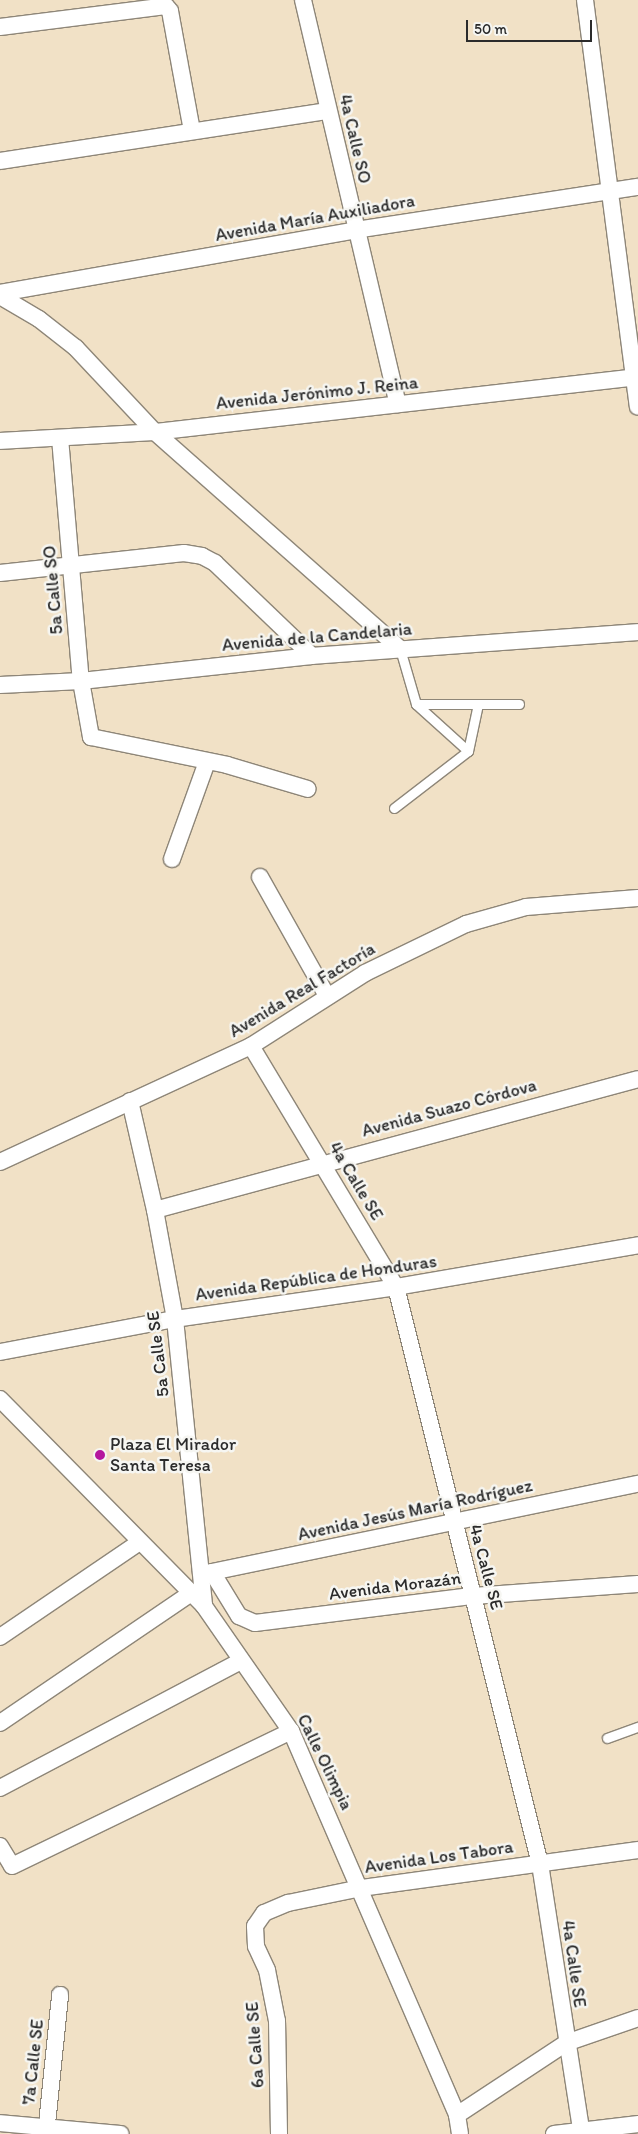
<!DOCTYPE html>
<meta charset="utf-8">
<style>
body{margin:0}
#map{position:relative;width:638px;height:2134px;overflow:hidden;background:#f1e1c6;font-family:Itim,sans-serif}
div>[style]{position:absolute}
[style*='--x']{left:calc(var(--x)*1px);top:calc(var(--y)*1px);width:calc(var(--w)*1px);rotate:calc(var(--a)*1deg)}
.roads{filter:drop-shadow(1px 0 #8e8678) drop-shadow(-1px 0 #8e8678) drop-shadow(0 1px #8e8678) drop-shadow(0 -1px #8e8678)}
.service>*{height:9px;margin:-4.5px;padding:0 4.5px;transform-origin:4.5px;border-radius:4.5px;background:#fff}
.minor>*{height:16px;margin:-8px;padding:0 8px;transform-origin:8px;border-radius:8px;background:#fff}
.dots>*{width:14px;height:14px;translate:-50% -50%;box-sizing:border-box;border:2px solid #f6f6f2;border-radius:50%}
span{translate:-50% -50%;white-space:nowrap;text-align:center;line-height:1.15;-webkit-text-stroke:5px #f6f6f2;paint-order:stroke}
.street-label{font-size:18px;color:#2b2b2b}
.poi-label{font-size:18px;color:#2b2b2b}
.left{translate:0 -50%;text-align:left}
.scale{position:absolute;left:466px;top:20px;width:126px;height:22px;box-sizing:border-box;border:2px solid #2b2b2b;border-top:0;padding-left:6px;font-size:15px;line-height:18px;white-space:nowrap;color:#2b2b2b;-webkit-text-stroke:4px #f6f6f2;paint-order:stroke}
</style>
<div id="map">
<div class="roads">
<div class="service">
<i style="--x:416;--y:704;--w:103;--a:0"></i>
<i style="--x:468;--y:751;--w:48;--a:-78"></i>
<i style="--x:394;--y:808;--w:93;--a:-37.6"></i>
<i style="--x:468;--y:751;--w:70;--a:-137.9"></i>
<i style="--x:416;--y:704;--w:57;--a:-106.2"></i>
<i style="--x:607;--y:1738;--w:33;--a:-20"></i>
</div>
<div class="minor">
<i style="--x:303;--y:0;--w:415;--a:76.8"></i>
<i style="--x:585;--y:0;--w:410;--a:82.6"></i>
<i style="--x:0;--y:27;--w:167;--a:-7.2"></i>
<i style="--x:166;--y:6;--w:6;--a:51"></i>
<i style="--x:170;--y:11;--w:122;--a:79.6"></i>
<i style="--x:0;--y:161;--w:332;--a:-8.7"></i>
<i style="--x:0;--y:293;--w:362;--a:-10"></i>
<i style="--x:356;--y:230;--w:285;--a:-8.7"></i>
<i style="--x:0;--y:296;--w:45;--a:30.5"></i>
<i style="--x:39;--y:319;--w:47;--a:38.1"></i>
<i style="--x:76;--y:348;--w:115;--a:46.8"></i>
<i style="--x:155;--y:432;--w:327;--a:41.5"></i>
<i style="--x:60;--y:438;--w:244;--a:85.1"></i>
<i style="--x:81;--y:681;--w:57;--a:79.9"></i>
<i style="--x:91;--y:737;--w:139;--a:11.6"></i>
<i style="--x:227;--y:765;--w:84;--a:16.5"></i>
<i style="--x:0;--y:441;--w:155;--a:-3.3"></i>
<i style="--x:155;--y:432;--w:486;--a:-6.5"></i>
<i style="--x:0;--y:573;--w:185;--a:-6.2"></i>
<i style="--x:184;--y:553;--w:18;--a:9"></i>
<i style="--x:202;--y:556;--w:15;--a:28"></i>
<i style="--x:215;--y:563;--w:134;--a:43.8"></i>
<i style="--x:0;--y:685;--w:81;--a:-2.8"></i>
<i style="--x:81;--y:681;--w:232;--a:-6.2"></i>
<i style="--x:312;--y:656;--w:327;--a:-4.2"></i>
<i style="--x:172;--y:859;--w:103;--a:-70.2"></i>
<i style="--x:260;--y:877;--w:137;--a:60.6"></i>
<i style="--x:251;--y:1046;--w:281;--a:59"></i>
<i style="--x:396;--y:1287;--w:595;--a:75.99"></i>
<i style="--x:540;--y:1864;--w:273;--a:81.2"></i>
<i style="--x:130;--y:1101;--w:112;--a:77.1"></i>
<i style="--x:155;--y:1210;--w:111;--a:79.6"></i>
<i style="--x:175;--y:1319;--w:288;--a:84.2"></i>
<i style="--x:0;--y:1162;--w:277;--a:-24.8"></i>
<i style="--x:251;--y:1046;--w:135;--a:-32.6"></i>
<i style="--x:365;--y:973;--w:112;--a:-25.9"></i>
<i style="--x:466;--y:924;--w:62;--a:-15.8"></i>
<i style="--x:526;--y:907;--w:112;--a:-4.6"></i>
<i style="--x:155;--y:1210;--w:500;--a:-15.17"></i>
<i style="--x:0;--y:1352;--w:178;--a:-10.7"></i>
<i style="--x:175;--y:1319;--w:223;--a:-8.2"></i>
<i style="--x:396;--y:1287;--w:246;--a:-9.8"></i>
<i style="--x:0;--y:1399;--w:291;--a:45.4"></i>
<i style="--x:204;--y:1606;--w:152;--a:55.2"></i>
<i style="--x:291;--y:1731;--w:418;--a:66.6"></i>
<i style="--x:457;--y:2115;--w:19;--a:81"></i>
<i style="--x:212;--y:1572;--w:52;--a:58.5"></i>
<i style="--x:239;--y:1616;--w:17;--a:24"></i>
<i style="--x:255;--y:1623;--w:220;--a:-7.1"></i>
<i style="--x:473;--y:1596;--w:165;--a:-4.2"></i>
<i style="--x:202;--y:1574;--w:445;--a:-11.7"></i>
<i style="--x:0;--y:1637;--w:169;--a:-34.2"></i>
<i style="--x:0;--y:1723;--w:231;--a:-34.2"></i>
<i style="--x:0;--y:1788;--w:272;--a:-27.8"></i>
<i style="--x:0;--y:1846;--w:23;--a:59"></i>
<i style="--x:12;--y:1866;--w:310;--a:-25.8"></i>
<i style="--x:457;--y:2115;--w:131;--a:-33.4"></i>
<i style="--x:566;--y:2043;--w:76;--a:-19.1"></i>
<i style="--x:0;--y:2123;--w:121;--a:5.2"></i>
<i style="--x:46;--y:2134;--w:140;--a:-84.2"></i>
<i style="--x:279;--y:2134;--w:113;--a:-91"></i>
<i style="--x:277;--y:2021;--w:52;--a:-101.1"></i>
<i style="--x:267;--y:1970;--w:26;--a:-115"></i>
<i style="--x:256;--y:1946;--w:20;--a:-93"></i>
<i style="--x:255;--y:1926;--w:16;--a:-55"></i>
<i style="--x:264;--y:1913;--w:26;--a:-23"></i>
<i style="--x:288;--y:1903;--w:75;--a:-11.6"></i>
<i style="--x:361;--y:1888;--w:280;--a:-7.8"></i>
<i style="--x:554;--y:2134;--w:85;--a:-6.8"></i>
</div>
</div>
<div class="dots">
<i style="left:100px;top:1455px;background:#b5179e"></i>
</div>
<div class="street-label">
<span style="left:355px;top:139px;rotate:77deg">4a Calle SO</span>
<span style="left:315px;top:218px;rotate:-10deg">Avenida María Auxiliadora</span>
<span style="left:317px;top:393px;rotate:-6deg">Avenida Jerónimo J. Reina</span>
<span style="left:53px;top:590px;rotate:-95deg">5a Calle SO</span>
<span style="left:317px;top:637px;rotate:-5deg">Avenida de la Candelaria</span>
<span style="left:302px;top:990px;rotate:-31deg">Avenida Real Factoría</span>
<span style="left:449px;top:1108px;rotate:-15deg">Avenida Suazo Córdova</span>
<span style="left:356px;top:1181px;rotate:59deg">4a Calle SE</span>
<span style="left:316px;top:1278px;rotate:-8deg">Avenida República de Honduras</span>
<span style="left:158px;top:1354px;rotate:-97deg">5a Calle SE</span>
<span style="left:415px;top:1510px;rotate:-12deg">Avenida Jesús María Rodríguez</span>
<span style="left:486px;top:1567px;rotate:75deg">4a Calle SE</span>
<span style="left:395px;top:1586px;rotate:-7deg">Avenida Morazán</span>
<span style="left:325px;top:1762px;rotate:64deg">Calle Olimpia</span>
<span style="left:439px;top:1857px;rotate:-8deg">Avenida Los Tabora</span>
<span style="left:574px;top:1964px;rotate:82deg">4a Calle SE</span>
<span style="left:255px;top:2045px;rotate:-94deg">6a Calle SE</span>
<span style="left:33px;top:2062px;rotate:-84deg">7a Calle SE</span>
</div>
<div class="poi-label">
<span class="left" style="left:110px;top:1455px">Plaza El Mirador<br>Santa Teresa</span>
</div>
<div class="scale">50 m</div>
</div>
